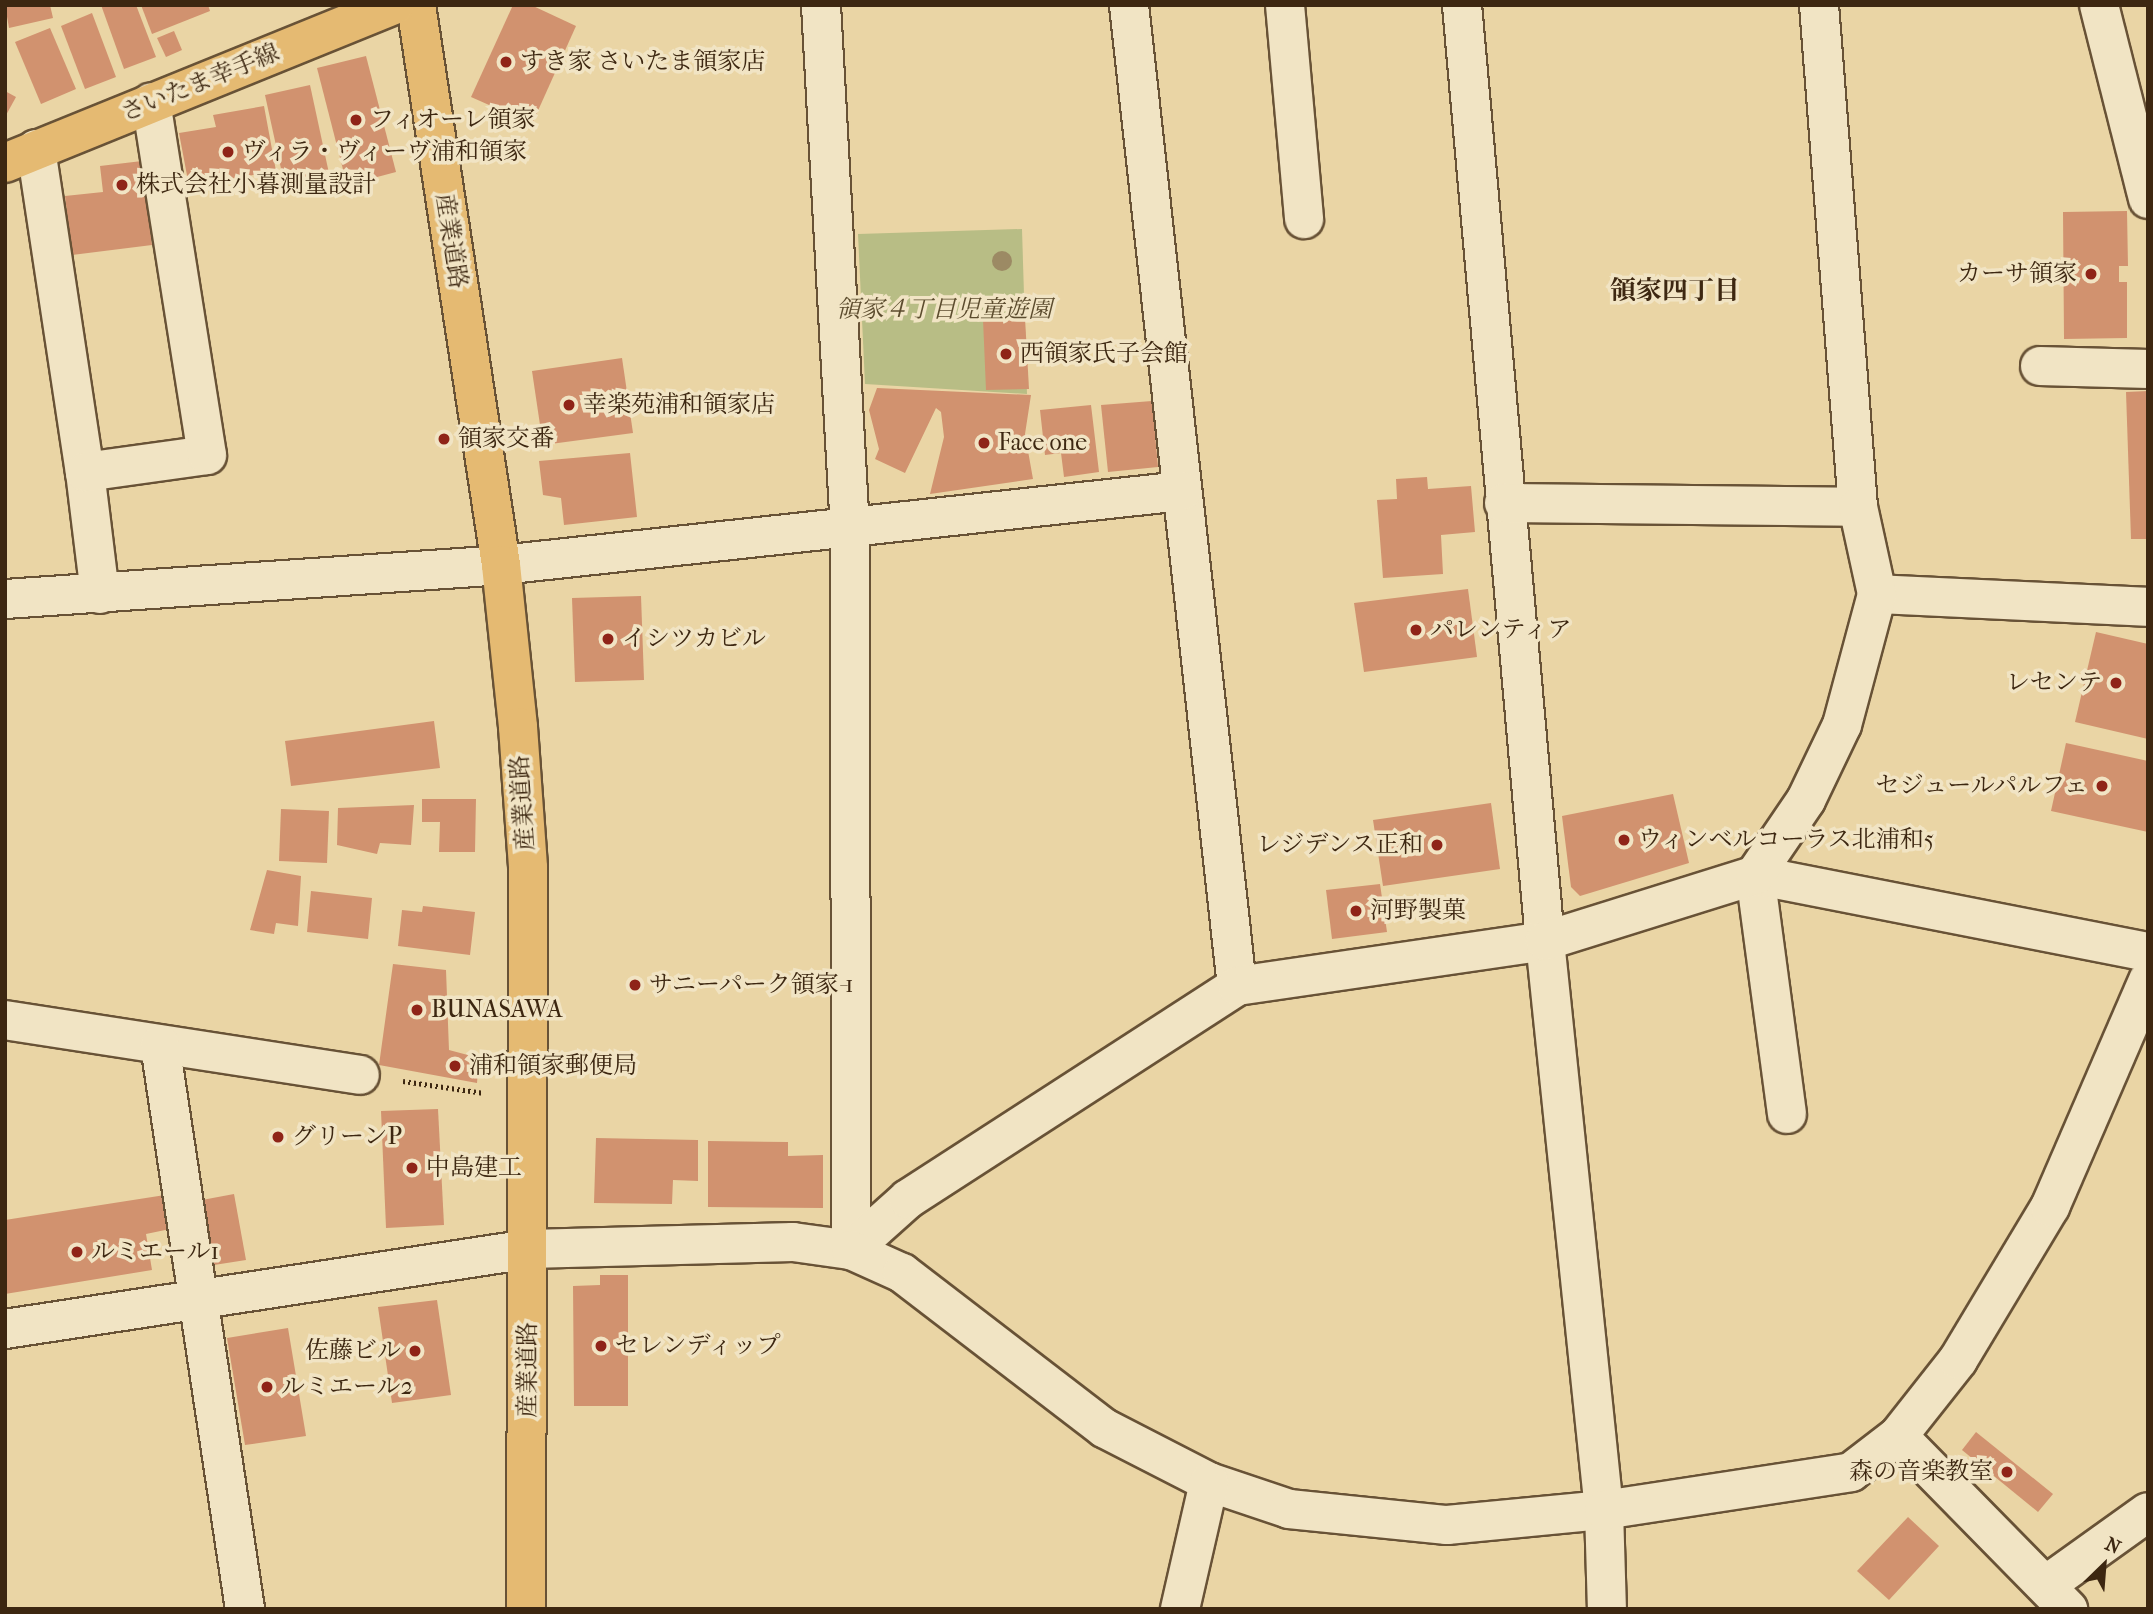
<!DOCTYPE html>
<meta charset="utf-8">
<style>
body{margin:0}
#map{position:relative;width:2153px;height:1614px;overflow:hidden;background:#ead5a5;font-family:"IM FELL French Canon","Noto Serif JP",serif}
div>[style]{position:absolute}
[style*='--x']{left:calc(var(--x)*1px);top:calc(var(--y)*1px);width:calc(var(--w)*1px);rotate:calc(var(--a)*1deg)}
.green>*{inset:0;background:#b8bd85}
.building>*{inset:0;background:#d1926f}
.path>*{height:4.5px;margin-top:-2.25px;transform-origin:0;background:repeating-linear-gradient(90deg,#3d2711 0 2px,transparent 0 5.5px)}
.roads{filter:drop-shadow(2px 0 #685236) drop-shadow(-2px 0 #685236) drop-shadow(0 2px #685236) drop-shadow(0 -2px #685236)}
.minor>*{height:38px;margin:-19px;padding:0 19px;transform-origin:19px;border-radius:19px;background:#f1e4c4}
.major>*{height:38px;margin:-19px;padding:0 19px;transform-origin:19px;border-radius:19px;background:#e5ba72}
.trees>*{width:20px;height:20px;margin:-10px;border-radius:50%;background:#9c8a64}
.dots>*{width:19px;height:19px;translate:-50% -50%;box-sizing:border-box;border:4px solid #f1e4c4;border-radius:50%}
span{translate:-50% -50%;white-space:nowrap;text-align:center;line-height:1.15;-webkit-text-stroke:7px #f1e4c4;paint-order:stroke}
.poi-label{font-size:24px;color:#3d2711}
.left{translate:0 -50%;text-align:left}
.right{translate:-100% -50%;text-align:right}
.street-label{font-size:24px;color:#3d2711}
.park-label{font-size:24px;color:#5c4c2e;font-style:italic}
.neighbourhood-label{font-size:26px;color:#3d2711;font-weight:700}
.frame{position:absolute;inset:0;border:7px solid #3d2711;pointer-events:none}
.north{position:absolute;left:2069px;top:1530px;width:70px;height:70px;-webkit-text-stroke:5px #f1e4c4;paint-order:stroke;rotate:25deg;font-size:19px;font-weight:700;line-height:28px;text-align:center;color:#3d2711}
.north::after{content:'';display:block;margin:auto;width:24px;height:32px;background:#3d2711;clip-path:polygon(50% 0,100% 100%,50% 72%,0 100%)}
</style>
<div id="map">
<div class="green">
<i style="clip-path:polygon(1022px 229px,1027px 394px,865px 384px,858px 234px)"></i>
</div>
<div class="building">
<i style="clip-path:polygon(5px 5px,50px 5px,53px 18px,9px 28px)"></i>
<i style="clip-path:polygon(101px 5px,136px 5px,156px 57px,124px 69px)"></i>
<i style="clip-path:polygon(141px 5px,208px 5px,210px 11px,152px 34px)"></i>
<i style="clip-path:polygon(513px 5px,531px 5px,576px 26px,532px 124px,471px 97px)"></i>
<i style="clip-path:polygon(92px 13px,116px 77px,85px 89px,61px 26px)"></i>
<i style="clip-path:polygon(50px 28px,76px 89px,41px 104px,15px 42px)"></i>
<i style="clip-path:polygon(174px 31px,182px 50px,166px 57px,157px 38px)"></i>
<i style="clip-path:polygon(366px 56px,396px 172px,347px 185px,317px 68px)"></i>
<i style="clip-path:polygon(310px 85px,330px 178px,285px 187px,265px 95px)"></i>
<i style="clip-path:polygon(5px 91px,16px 97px,5px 117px)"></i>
<i style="clip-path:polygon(264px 106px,276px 171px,189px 186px,179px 133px,216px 127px,213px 115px)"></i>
<i style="clip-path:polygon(142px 161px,152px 245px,72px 255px,65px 196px,103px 192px,100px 166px)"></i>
<i style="clip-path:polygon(2127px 211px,2128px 266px,2119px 266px,2119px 282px,2127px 282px,2127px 338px,2064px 339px,2063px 212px)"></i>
<i style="clip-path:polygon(1025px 318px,1029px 389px,986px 390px,983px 319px)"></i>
<i style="clip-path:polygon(622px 358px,633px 433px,543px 445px,532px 371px)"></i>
<i style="clip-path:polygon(877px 388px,1031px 395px,1025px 434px,1033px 479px,930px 494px,944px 437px,941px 412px,936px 408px,905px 473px,875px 459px,879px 449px,869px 410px)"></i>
<i style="clip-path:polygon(2148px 391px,2148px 539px,2131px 539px,2126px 392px)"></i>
<i style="clip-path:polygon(1152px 401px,1158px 467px,1108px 472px,1101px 405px)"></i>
<i style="clip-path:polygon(1091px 405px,1099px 472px,1064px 477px,1061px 453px,1045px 455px,1040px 410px)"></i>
<i style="clip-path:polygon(630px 453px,637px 517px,564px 525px,561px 498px,543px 495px,539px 461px)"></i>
<i style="clip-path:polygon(1427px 477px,1428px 489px,1471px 486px,1475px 532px,1441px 535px,1443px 574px,1383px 578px,1377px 500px,1397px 499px,1396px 479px)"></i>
<i style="clip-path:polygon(1468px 589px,1477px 657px,1364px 672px,1354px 603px)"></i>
<i style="clip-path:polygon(641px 596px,644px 680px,575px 682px,572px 598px)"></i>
<i style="clip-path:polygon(2096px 632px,2148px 644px,2148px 739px,2075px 722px)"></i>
<i style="clip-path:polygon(434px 721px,440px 768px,291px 786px,285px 741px)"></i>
<i style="clip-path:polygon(2066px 743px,2148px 761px,2148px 832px,2051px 811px)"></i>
<i style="clip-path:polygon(1673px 794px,1689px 863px,1580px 896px,1571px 887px,1562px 816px)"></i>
<i style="clip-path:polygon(422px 799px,476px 799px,475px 852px,439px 852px,440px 822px,422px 822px)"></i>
<i style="clip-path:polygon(1491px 803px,1500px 869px,1383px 886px,1373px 820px)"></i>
<i style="clip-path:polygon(414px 805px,411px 845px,380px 843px,377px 854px,337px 845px,338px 808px)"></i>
<i style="clip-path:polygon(281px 809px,329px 811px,327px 863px,279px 861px)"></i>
<i style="clip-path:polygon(267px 870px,301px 876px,298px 926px,276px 923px,274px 934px,250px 930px)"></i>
<i style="clip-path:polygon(1380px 884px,1387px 932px,1332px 939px,1326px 890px)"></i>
<i style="clip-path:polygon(311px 891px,372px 898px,368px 939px,307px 932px)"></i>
<i style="clip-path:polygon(423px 906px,475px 912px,470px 955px,398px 946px,402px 910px,422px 912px)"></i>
<i style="clip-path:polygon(393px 964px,446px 970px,449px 1050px,479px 1058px,477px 1083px,379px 1065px)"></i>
<i style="clip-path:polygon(438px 1109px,444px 1225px,386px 1228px,381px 1111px)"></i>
<i style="clip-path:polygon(596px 1138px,698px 1140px,698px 1181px,673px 1180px,672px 1204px,594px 1203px)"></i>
<i style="clip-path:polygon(708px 1141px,788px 1142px,788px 1156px,823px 1155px,823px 1208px,708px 1207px)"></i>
<i style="clip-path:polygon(234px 1194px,246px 1260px,214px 1265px,202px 1200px)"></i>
<i style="clip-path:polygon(165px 1195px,170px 1229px,146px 1234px,152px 1270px,5px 1294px,5px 1220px)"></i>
<i style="clip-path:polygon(600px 1275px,628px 1275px,628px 1406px,574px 1406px,573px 1286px,600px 1285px)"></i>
<i style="clip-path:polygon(437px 1300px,451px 1395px,392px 1403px,378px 1307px)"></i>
<i style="clip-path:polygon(288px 1328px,306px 1436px,245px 1445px,227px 1338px)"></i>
<i style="clip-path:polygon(1976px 1432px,2053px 1494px,2038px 1512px,1962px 1450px)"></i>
<i style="clip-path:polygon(1908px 1517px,1939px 1546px,1889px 1600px,1857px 1571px)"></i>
</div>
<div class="path">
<i style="--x:403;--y:1081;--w:82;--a:8.4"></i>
</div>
<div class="roads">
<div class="minor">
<i style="--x:821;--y:5;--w:526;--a:86.84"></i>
<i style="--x:850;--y:530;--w:720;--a:89.92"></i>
<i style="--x:1129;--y:5;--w:987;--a:83.72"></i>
<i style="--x:1285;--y:5;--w:215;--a:84.9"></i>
<i style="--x:1462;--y:5;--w:940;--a:84.93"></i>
<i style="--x:1545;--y:941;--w:572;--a:84.08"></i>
<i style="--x:1604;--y:1510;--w:99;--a:88.3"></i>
<i style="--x:2099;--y:5;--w:200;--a:75.8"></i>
<i style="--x:36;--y:149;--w:327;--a:81.4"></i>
<i style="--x:2040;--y:366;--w:108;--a:1.6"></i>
<i style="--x:1504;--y:503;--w:354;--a:0.6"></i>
<i style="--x:1858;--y:507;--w:504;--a:-94.44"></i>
<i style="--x:100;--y:594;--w:123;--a:-97"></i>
<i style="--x:85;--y:472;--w:123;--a:-7.9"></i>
<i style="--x:207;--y:455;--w:357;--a:-99"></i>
<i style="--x:1877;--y:594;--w:271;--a:2.7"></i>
<i style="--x:5;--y:599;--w:497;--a:-3.9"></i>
<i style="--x:501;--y:565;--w:685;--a:-6.2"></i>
<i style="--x:5;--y:1020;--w:359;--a:8.8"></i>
<i style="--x:160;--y:1045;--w:570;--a:81.43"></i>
<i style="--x:1787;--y:1114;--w:241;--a:-97.6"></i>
<i style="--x:1755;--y:875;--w:400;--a:11.1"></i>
<i style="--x:851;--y:1250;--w:76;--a:-41.8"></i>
<i style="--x:908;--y:1199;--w:392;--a:-32.9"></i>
<i style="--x:1237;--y:986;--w:311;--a:-8.3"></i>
<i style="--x:1545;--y:941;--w:220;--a:-17.4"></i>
<i style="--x:1755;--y:875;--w:91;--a:-55.8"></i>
<i style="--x:1806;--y:800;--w:83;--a:-64.4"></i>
<i style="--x:1842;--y:725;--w:136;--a:-75"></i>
<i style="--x:1877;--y:594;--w:89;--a:-102.3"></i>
<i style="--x:5;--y:1329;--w:530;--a:-8.68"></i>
<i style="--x:529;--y:1249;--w:264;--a:-1.5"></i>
<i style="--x:793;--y:1242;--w:59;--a:7.9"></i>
<i style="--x:851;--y:1250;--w:56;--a:24.3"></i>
<i style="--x:902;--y:1273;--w:255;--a:37.5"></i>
<i style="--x:1104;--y:1428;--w:118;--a:27.2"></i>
<i style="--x:1209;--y:1482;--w:84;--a:18.6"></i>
<i style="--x:1289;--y:1509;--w:159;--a:5.8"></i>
<i style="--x:1447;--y:1525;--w:158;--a:-5.5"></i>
<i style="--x:1604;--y:1510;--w:250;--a:-8.7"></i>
<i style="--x:1851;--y:1472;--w:59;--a:-37.5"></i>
<i style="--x:1898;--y:1436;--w:97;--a:-51.7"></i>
<i style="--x:1958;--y:1360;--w:179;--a:-59"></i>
<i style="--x:2050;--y:1207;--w:247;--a:-66.6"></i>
<i style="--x:1898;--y:1436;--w:243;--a:45.5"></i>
<i style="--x:2046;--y:1585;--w:125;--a:-35.6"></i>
<i style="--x:1180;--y:1609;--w:130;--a:-77.1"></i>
</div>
<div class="major">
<i style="--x:416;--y:5;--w:566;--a:81.37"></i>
<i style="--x:501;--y:565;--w:163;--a:84"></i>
<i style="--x:518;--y:727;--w:141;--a:85.9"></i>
<i style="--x:528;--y:868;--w:741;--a:90.15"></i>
<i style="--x:5;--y:163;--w:421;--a:-22.1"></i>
</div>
</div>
<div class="trees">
<i style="left:1002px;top:261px"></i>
</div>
<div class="dots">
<i style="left:506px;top:62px;background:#8f2418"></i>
<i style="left:356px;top:120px;background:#8f2418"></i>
<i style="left:228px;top:152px;background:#8f2418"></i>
<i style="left:122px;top:185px;background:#8f2418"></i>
<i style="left:2091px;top:274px;background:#8f2418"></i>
<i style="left:1006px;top:354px;background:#8f2418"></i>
<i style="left:569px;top:405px;background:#8f2418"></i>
<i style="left:444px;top:439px;background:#8f2418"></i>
<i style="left:984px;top:443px;background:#8f2418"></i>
<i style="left:1416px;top:630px;background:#8f2418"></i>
<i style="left:608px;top:639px;background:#8f2418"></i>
<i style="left:2116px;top:683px;background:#8f2418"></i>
<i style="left:2102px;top:786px;background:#8f2418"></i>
<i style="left:1624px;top:840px;background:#8f2418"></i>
<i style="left:1437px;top:845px;background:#8f2418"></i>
<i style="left:1356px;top:911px;background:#8f2418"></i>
<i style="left:635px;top:985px;background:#8f2418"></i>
<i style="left:417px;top:1010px;background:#8f2418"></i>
<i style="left:455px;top:1066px;background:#8f2418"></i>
<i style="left:278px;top:1137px;background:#8f2418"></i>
<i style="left:412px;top:1168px;background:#8f2418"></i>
<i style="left:77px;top:1252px;background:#8f2418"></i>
<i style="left:601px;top:1346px;background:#8f2418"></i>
<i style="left:415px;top:1351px;background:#8f2418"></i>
<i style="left:267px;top:1387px;background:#8f2418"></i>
<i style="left:2007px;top:1472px;background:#8f2418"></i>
</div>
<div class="poi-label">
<span class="left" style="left:520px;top:62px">すき家 さいたま領家店</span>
<span class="left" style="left:370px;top:120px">フィオーレ領家</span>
<span class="left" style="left:242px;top:152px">ヴィラ・ヴィーヴ浦和領家</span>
<span class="left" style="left:136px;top:185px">株式会社小暮測量設計</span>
<span class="right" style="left:2077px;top:274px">カーサ領家</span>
<span class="left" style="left:1020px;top:354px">西領家氏子会館</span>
<span class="left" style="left:583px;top:405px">幸楽苑浦和領家店</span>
<span class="left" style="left:458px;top:439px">領家交番</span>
<span class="left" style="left:998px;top:443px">Face one</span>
<span class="left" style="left:1430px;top:630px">パレンティア</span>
<span class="left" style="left:622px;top:639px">イシツカビル</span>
<span class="right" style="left:2102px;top:683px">レセンテ</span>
<span class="right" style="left:2088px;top:786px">セジュールパルフェ</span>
<span class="left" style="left:1638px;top:840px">ウィンベルコーラス北浦和5</span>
<span class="right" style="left:1423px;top:845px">レジデンス正和</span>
<span class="left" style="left:1370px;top:911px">河野製菓</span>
<span class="left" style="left:649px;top:985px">サニーパーク領家-1</span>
<span class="left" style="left:431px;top:1010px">BUNASAWA</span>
<span class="left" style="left:469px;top:1066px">浦和領家郵便局</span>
<span class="left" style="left:292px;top:1137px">グリーンP</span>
<span class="left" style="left:426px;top:1168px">中島建工</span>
<span class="left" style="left:91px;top:1252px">ルミエール1</span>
<span class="left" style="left:615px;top:1346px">セレンディップ</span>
<span class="right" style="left:401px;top:1351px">佐藤ビル</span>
<span class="left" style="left:281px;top:1387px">ルミエール2</span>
<span class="right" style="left:1993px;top:1472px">森の音楽教室</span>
</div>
<div class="street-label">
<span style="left:200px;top:83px;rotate:-22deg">さいたま幸手線</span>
<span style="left:451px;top:241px;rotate:81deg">産業道路</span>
<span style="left:523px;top:803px;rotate:-94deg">産業道路</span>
<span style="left:528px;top:1370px;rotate:-90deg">産業道路</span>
</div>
<div class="park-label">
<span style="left:944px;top:310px">領家４丁目児童遊園</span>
</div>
<div class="neighbourhood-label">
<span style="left:1675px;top:291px">領家四丁目</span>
</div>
<div class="frame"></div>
<div class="north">N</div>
</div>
